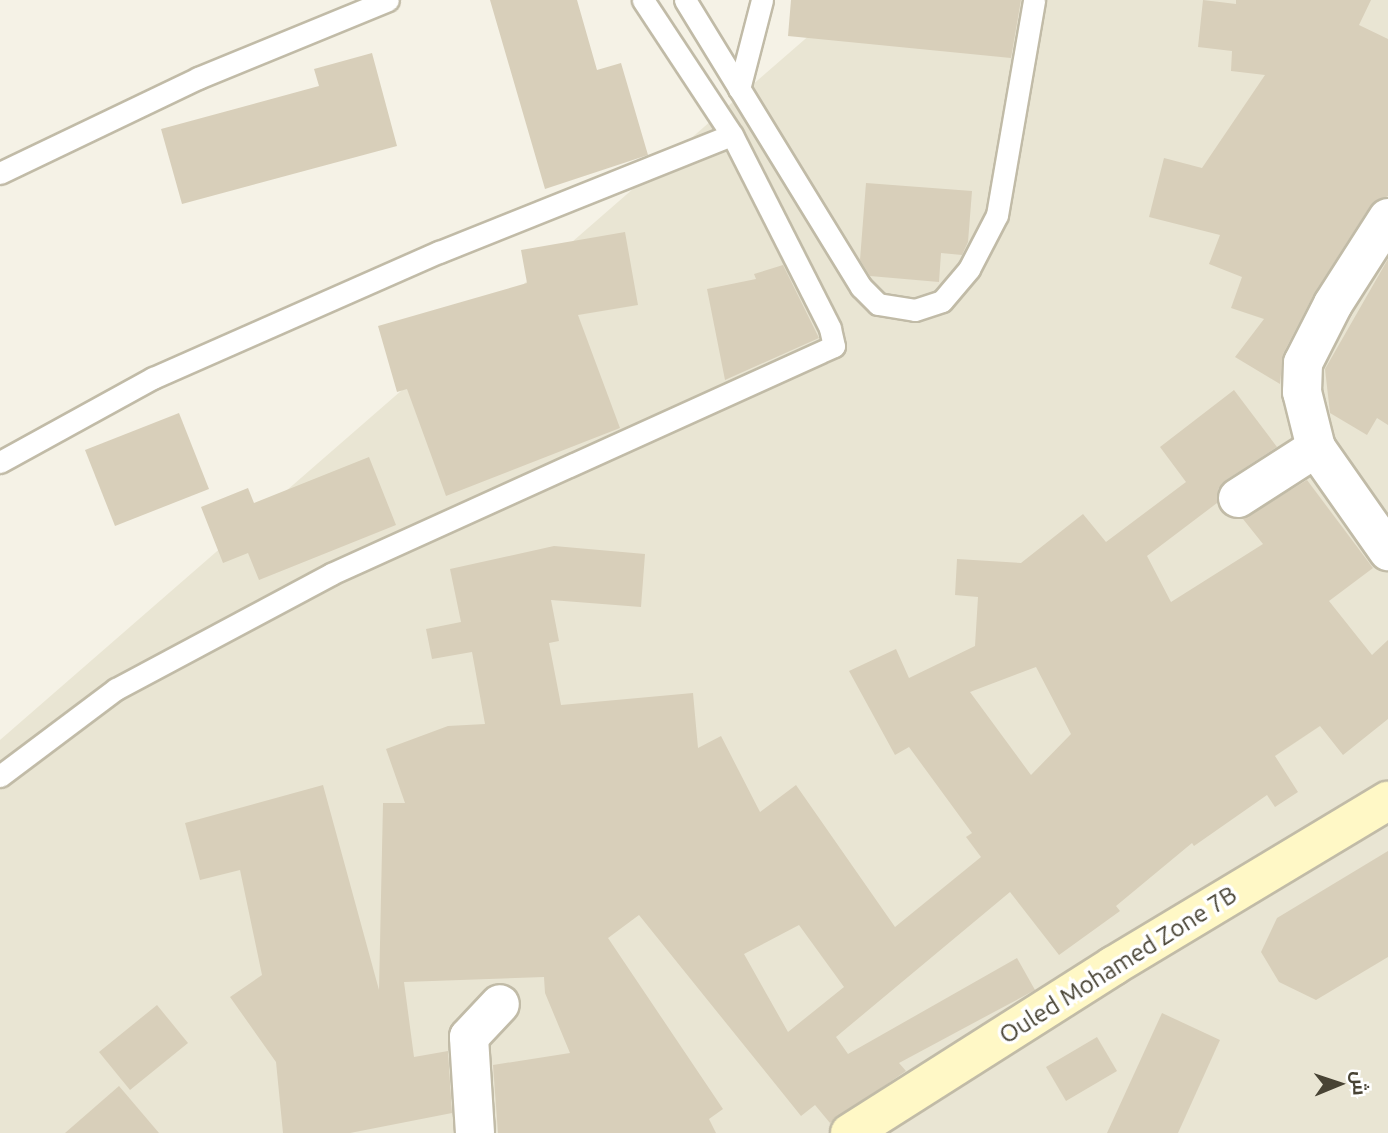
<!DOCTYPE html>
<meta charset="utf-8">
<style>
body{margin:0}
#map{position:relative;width:1388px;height:1133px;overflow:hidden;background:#f5f2e6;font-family:Ubuntu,Cairo,sans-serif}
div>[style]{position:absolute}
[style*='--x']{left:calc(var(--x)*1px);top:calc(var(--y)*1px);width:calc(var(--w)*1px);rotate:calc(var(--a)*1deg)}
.residential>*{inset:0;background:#e9e5d3}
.building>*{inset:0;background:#d8cfba}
.roads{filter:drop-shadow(2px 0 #c1bba7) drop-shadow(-2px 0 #c1bba7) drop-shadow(0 2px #c1bba7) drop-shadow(0 -2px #c1bba7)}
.lane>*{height:21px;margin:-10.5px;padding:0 10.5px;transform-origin:10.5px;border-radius:10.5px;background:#fff}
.street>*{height:38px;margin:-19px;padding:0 19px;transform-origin:19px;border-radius:19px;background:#fff}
.secondary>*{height:38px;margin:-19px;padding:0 19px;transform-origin:19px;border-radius:19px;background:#fff8c6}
span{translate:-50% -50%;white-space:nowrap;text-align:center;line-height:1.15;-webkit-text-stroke:7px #fff;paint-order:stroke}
.street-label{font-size:24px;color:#484334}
.north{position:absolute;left:1304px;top:1049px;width:70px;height:70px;-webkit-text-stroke:5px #fff;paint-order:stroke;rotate:88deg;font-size:19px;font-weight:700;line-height:28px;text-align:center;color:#484334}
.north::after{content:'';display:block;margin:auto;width:24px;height:32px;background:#484334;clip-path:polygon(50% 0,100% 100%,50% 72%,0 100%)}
</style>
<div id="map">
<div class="residential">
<i style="clip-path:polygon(850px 0,1388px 0,1388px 1133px,0 1133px,0 740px)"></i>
</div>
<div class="building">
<i style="clip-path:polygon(490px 0,577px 0,597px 70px,621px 63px,648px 155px,545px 189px)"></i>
<i style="clip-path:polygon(791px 0,1021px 0,1011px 58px,788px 36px)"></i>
<i style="clip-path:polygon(1203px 0,1236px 4px,1236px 0,1371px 0,1359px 25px,1388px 39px,1388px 196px,1370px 206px,1315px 292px,1283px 354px,1280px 384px,1235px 357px,1264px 319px,1231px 308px,1242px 277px,1209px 264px,1220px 235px,1149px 217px,1164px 158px,1202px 168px,1265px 75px,1231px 71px,1232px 51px,1198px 47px)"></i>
<i style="clip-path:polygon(372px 53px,397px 146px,182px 204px,161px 129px,319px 86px,314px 69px)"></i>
<i style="clip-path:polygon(866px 183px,972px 191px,968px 242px,962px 255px,941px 253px,939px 282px,870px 276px,860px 260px)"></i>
<i style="clip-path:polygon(625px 232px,638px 305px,578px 315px,620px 428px,446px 496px,407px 389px,397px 392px,378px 326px,527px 283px,521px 250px)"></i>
<i style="clip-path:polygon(1388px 259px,1388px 425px,1377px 418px,1367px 435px,1330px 413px,1325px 369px)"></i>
<i style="clip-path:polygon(783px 265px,819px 338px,725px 380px,707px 289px,756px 279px,754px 274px)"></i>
<i style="clip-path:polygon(evenodd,1234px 390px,1277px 447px,1226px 480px,1218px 489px,1217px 503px,1147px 556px,1171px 602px,1263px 544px,1243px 519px,1307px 480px,1373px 568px,1329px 601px,1372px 655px,1388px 640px,1388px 719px,1343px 755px,1320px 726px,1275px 756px,1298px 792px,1275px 807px,1267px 795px,1194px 846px,1192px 843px,1116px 906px,1120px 911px,1059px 955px,1010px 892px,836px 1037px,848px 1054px,1017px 958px,1035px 990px,899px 1063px,906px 1071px,830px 1123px,815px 1105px,801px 1116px,639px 915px,608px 938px,723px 1109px,709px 1119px,716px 1133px,498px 1133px,493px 1065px,570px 1053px,545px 993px,544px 977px,404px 982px,414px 1057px,448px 1051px,452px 1113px,350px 1133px,283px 1133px,276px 1062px,230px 997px,262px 975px,240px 870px,200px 880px,185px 823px,323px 785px,379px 990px,383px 803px,405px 803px,386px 749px,448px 726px,485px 724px,472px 652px,432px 659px,426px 629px,461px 622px,450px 569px,554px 546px,645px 554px,641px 607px,551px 600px,559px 641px,549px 643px,561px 705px,693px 693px,698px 748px,721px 736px,760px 812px,796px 785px,895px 927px,981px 857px,966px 837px,972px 833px,909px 747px,895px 755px,849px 671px,896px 649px,909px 678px,975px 646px,978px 597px,955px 595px,957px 559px,1021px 563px,1083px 514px,1106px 542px,1186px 482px,1160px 447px,1234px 390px,1036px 667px,1071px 734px,1031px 775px,970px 692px,1036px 667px,1234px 390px,799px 925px,844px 987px,788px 1032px,744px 954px,799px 925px)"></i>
<i style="clip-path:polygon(179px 413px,209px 489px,115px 526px,85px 450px)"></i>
<i style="clip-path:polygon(369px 457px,396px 525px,259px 580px,248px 553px,223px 563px,201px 507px,248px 488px,254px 503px)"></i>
<i style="clip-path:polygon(1388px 851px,1388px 957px,1316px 1000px,1279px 982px,1261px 952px,1277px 918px)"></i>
<i style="clip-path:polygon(157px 1005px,188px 1043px,130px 1090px,99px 1052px)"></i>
<i style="clip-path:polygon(1162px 1013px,1220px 1040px,1178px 1133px,1107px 1133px)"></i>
<i style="clip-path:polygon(1097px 1037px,1117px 1071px,1066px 1101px,1046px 1067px)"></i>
<i style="clip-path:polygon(119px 1086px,159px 1133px,65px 1133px)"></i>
</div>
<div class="roads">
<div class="lane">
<i style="--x:685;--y:0;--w:337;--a:58.5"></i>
<i style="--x:861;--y:287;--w:24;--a:45"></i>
<i style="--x:878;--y:304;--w:37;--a:9"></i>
<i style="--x:915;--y:310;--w:28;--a:-18"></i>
<i style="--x:942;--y:301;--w:42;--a:-49.8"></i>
<i style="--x:969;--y:269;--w:61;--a:-62.6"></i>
<i style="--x:997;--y:215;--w:218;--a:-80.2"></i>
<i style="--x:739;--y:89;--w:92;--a:-75.5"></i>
<i style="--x:0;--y:173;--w:220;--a:-25.6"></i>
<i style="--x:198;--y:78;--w:205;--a:-22.3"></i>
<i style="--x:0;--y:462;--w:175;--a:-28.8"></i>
<i style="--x:153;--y:378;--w:313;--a:-23.8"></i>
<i style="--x:439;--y:252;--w:315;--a:-21.8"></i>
<i style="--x:0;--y:776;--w:145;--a:-36.9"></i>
<i style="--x:116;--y:689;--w:244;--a:-28.1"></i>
<i style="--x:331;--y:574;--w:552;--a:-24.38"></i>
<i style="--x:834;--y:346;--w:18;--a:-103"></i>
<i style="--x:830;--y:328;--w:216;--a:-116.9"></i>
<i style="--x:732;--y:135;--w:162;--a:-123.4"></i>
</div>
<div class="street">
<i style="--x:1316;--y:448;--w:58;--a:-104"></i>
<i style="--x:1302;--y:392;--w:29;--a:-88"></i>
<i style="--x:1303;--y:363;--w:66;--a:-63"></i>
<i style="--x:1333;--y:304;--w:102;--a:-57.4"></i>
<i style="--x:1238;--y:498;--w:93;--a:-32.7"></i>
<i style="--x:1316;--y:448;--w:126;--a:55"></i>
<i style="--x:475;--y:1133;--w:96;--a:-93.6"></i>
<i style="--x:469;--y:1037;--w:45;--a:-46.8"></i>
</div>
<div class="secondary">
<i style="--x:850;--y:1133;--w:312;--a:-32.4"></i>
<i style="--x:1113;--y:966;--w:321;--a:-31"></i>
</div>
</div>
<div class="street-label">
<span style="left:1118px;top:965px;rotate:-32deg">Ouled Mohamed Zone 7B</span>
</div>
<div class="north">ش</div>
</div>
